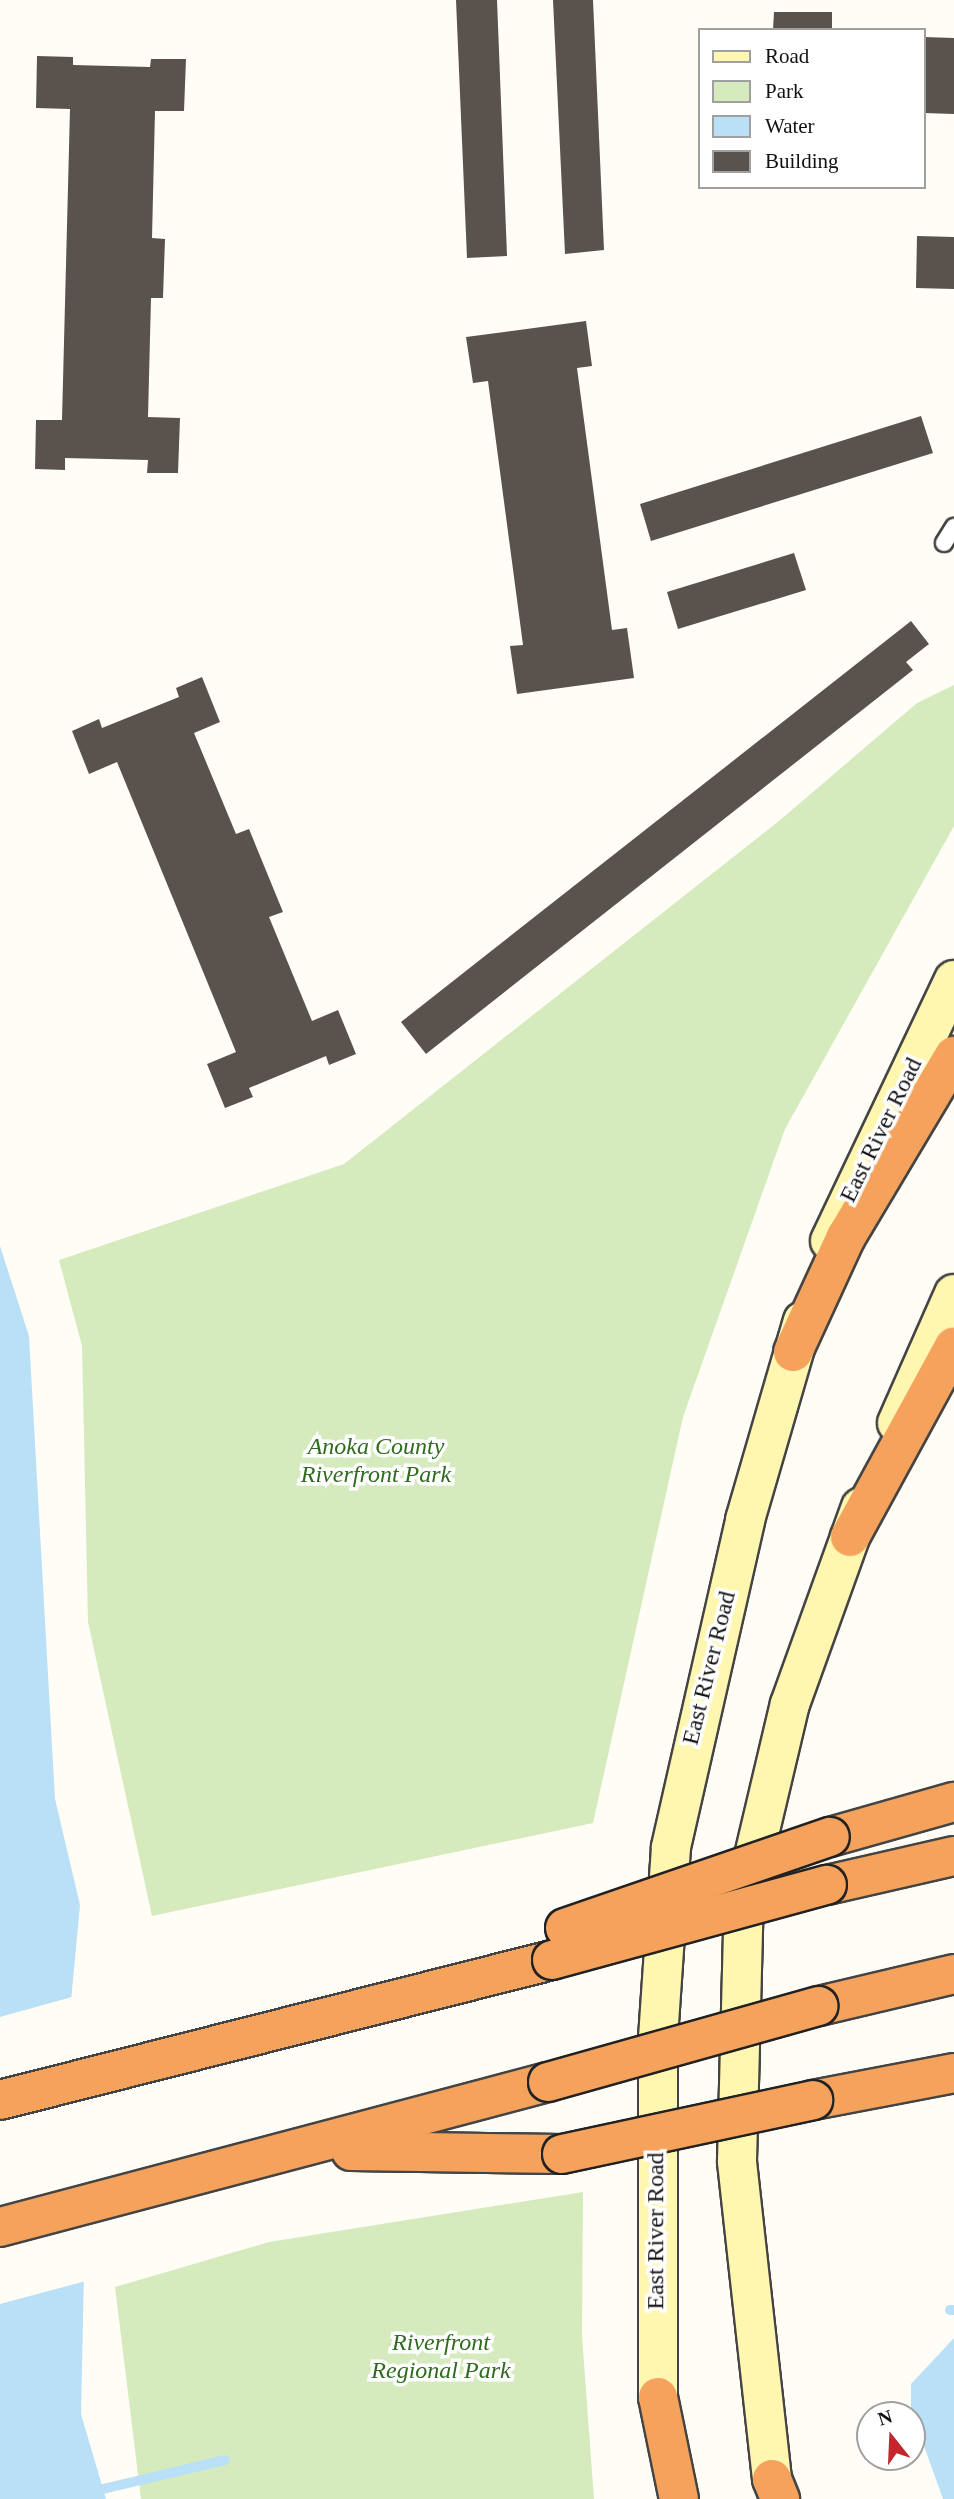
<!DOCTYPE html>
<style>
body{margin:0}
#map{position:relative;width:954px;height:2499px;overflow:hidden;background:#fffdf5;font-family:"Times New Roman",serif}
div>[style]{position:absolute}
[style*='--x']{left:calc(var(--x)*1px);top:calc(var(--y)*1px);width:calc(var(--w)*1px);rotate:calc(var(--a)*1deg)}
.green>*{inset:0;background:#d5ebbd}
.water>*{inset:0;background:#b9e0f7}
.pier>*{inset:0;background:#fffdf5}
.stream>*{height:10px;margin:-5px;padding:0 5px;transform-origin:5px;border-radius:5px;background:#b9e0f7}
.building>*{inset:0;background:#5a524d}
.roads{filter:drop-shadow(2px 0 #444) drop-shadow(-2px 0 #444) drop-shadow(0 2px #444) drop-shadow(0 -2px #444)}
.service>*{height:16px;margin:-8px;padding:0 8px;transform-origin:8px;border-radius:8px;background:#fff}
.secondary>*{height:38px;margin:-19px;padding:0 19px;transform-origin:19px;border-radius:19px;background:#fff6b0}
.motorway>*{height:38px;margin:-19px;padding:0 19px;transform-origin:19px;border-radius:19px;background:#f5a25d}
.bridges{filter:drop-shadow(2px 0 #222) drop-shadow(-2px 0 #222) drop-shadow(0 2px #222) drop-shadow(0 -2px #222)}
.motorway-bridge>*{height:38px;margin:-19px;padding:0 19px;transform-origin:19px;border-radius:19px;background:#f5a25d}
span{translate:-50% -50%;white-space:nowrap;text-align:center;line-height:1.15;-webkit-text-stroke:7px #fff;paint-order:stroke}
.street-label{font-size:24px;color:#111}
.park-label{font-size:24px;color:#2f6b1f;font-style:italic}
.legend{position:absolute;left:698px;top:28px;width:228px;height:161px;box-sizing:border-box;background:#fff;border:2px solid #a0a0a0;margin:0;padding:9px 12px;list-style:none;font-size:21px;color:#111}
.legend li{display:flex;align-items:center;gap:14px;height:35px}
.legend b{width:35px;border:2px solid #a0a0a0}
.north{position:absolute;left:856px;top:2401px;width:70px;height:70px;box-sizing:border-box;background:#fff;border:2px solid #a0a0a0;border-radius:50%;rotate:342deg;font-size:19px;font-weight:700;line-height:28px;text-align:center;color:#111}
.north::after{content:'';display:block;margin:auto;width:24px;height:32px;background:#c4262e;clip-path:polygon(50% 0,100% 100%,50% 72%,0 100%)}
</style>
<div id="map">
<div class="green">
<i style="clip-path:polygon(954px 685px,954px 826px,785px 1129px,683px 1417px,593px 1823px,152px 1916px,88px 1622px,82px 1346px,59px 1260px,344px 1164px,779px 821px,917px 703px)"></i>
<i style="clip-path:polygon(583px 2192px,582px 2336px,594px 2499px,141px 2499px,115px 2287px,269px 2242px)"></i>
</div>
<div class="water">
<i style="clip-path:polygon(0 1246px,29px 1336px,55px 1799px,80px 1905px,60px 2119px,86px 2177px,81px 2414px,106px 2499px,0 2499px)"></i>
<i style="clip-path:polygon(954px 2338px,954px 2499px,943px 2499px,911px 2410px,911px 2384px)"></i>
</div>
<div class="pier">
<i style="clip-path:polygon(79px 1995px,63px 2118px,90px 2177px,86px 2281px,0 2304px,0 2017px)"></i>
</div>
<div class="stream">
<i style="--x:950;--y:2310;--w:4;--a:0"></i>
<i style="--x:103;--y:2489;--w:125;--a:-13.4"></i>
</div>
<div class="building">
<i style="clip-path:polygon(456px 0,497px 0,507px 256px,467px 258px)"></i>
<i style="clip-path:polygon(553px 0,593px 0,604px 250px,565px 254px)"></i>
<i style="clip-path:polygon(774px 12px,832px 12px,832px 30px,773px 30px)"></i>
<i style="clip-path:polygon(924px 37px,954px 38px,954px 114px,924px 113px)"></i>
<i style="clip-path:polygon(37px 56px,73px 57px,73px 65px,150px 67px,151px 59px,186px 59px,184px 111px,155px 111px,152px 238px,165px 239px,163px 298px,151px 298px,148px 417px,180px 418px,178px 473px,147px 473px,148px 460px,65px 458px,65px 470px,35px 469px,36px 420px,62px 420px,70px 109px,36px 108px)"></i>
<i style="clip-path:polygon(917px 236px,954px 237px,954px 289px,916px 288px)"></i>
<i style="clip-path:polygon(586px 321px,592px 366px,577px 368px,612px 630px,627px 628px,634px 678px,517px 694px,510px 646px,523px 645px,488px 381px,473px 383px,466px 337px)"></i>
<i style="clip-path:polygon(921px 416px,933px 453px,651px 541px,640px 504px)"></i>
<i style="clip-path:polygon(794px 553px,806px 590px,678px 629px,667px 592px)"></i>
<i style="clip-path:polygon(911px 621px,929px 644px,906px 662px,913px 670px,426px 1054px,401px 1022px)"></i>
<i style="clip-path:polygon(202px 677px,220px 722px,194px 733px,236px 834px,249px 829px,283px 912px,269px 917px,312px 1021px,338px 1010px,356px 1054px,329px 1065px,326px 1056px,249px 1088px,253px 1097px,225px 1108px,207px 1064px,236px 1052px,117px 762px,89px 774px,72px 731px,99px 719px,102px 728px,179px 697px,176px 688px)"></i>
</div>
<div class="roads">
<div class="service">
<i style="--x:944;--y:543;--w:19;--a:-58"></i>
</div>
<div class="secondary">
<i style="--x:830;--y:1241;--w:289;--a:-64.6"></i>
<i style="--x:897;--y:1423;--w:141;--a:-66.2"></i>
<i style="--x:658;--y:2397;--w:359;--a:-90"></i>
<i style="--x:658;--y:2038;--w:191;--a:-86.1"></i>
<i style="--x:671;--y:1847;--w:335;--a:-77.2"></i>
<i style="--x:745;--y:1520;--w:207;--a:-73.8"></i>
<i style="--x:772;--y:2479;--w:320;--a:-96.3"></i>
<i style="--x:737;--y:2161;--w:263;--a:-88.5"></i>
<i style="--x:744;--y:1898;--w:199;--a:-76.7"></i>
<i style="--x:790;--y:1704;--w:209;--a:-70.2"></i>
</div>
<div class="motorway">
<i style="--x:793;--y:1352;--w:127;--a:-65.3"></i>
<i style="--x:846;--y:1237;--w:211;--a:-59.2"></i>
<i style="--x:850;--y:1537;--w:217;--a:-61.4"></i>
<i style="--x:830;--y:1837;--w:129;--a:-15.8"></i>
<i style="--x:827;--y:1885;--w:130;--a:-12.9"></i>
<i style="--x:819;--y:2006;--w:139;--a:-13.3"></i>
<i style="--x:0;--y:2100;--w:569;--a:-14.23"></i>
<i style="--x:813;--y:2100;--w:144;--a:-10.8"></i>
<i style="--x:351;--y:2151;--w:211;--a:0.8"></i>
<i style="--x:0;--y:2227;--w:567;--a:-14.82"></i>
<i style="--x:658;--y:2397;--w:104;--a:78.4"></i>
<i style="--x:772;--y:2479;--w:22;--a:68"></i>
</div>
</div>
<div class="bridges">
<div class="motorway-bridge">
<i style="--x:565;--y:1928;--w:280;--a:-19"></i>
<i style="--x:552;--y:1960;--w:285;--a:-15.3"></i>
<i style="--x:548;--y:2082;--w:281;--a:-15.7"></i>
<i style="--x:562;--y:2154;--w:257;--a:-12.1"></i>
</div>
</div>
<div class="street-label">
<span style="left:881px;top:1130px;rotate:-64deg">East River Road</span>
<span style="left:709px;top:1668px;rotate:-76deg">East River Road</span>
<span style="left:656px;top:2231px;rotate:-90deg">East River Road</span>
</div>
<div class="park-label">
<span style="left:376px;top:1461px">Anoka County<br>Riverfront Park</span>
<span style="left:441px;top:2357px">Riverfront<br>Regional Park</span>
</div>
<ul class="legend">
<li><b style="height:9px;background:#fff6b0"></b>Road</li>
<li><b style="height:19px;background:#d5ebbd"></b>Park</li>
<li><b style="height:19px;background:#b9e0f7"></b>Water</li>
<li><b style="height:19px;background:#5a524d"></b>Building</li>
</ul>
<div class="north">N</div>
</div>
